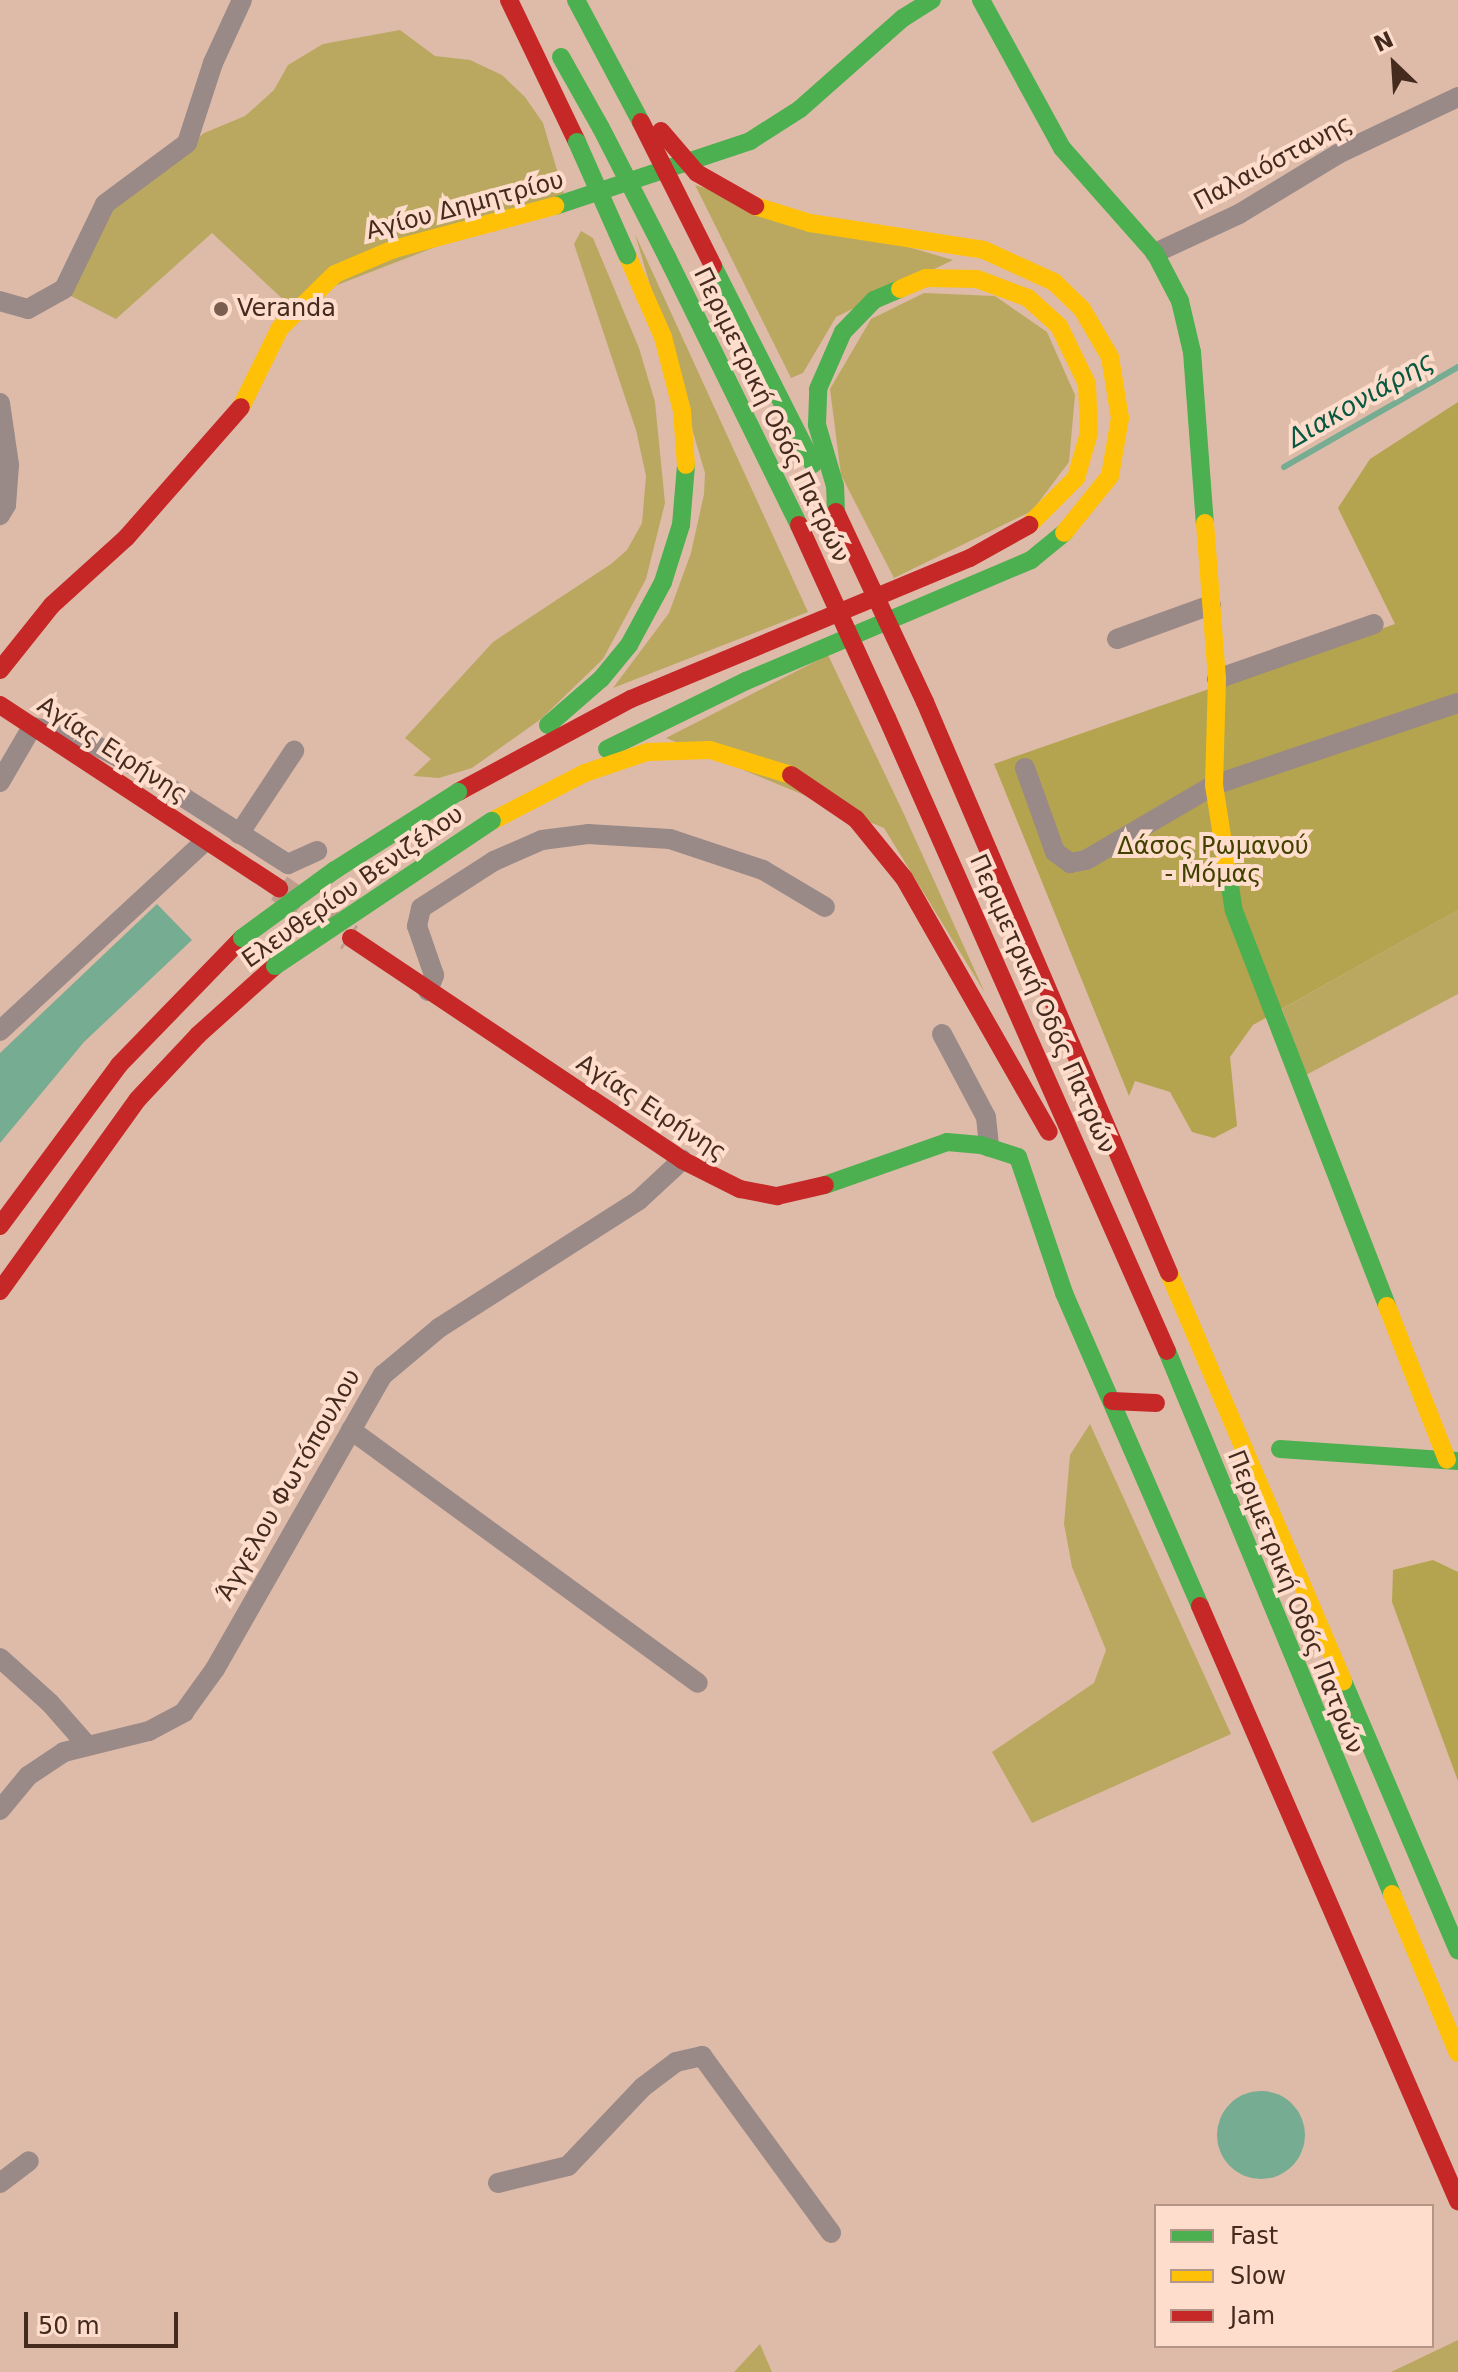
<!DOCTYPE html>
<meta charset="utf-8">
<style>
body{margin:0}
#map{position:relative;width:1458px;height:2372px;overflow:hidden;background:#debba9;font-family:"DejaVu Sans",sans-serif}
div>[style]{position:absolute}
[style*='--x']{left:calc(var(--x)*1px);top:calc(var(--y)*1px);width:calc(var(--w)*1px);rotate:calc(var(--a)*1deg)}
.green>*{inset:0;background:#baa861}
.forest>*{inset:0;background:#b4a34f}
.water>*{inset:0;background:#76ac91}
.round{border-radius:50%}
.stream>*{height:6px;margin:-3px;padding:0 3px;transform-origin:3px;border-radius:3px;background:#76ac91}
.secondary-tunnel>*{height:28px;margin-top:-14px;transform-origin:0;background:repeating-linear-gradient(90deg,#bf9e8d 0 28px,transparent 0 42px)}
.street>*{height:20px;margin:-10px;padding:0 10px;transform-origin:10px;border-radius:10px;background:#998987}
.fast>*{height:18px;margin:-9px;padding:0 9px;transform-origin:9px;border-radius:9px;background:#4caf50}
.slow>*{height:18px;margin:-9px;padding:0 9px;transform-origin:9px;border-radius:9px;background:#ffc107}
.jam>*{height:18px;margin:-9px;padding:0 9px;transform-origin:9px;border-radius:9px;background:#c62828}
.fast-bridge>*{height:18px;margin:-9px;padding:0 9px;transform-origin:9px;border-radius:9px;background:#4caf50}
.jam-bridge>*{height:18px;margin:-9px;padding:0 9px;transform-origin:9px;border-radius:9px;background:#c62828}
.dots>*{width:22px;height:22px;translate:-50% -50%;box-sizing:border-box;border:4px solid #feddcc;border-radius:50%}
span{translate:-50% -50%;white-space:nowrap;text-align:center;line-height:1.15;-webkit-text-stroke:8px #feddcc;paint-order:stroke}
.street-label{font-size:24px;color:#442b1e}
.poi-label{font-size:24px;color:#442b1e}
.left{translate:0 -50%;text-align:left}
.park-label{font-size:24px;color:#424100}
.water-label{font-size:26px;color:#085842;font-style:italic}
.legend{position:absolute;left:1154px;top:2204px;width:280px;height:144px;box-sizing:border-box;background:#feddcc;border:2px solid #b49686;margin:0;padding:10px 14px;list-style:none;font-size:24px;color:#442b1e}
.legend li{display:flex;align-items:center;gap:16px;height:40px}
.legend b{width:40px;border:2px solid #b49686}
.north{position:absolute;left:1354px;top:24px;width:80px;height:80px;-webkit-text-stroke:6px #feddcc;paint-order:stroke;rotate:335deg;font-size:22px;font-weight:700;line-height:32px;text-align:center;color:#442b1e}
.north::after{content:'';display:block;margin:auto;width:28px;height:36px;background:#442b1e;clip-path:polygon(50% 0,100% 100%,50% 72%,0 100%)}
.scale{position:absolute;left:24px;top:2312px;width:154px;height:36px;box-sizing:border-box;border:4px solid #442b1e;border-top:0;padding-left:10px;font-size:24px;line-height:28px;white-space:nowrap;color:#442b1e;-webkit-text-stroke:6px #feddcc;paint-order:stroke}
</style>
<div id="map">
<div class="green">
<i style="clip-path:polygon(400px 30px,435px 56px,470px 60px,502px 75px,525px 97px,543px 123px,565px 197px,288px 304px,212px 233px,116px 319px,69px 295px,102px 214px,204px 133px,245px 116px,274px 90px,288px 65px,323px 44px)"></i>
<i style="clip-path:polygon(695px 185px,953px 260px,836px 317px,803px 373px,791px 378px)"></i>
<i style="clip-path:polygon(581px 231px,593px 238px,639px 348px,655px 402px,665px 503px,646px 579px,603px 659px,541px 719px,472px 768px,439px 778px,413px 776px,431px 759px,405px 738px,493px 642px,611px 564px,627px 550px,642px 523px,646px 476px,636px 430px,574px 244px)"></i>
<i style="clip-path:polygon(635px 234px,808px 612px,613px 688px,669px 613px,691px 553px,704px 494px,705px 473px)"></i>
<i style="clip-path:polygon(924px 293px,995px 296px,1047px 332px,1075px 395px,1069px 462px,1032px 511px,894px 578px,841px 475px,830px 389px,871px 319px)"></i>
<i style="clip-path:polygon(828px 655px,903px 812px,985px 993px,884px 828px,666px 738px)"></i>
<i style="clip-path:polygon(1458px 910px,1458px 994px,1306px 1075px,1282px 1009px)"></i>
<i style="clip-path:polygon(1090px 1424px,1231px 1734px,1032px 1823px,992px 1752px,1094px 1683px,1106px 1650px,1072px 1567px,1064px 1524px,1070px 1455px)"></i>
<i style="clip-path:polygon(1458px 2340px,1458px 2372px,1391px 2372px)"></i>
<i style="clip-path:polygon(760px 2344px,772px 2372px,734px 2372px)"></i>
</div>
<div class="forest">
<i style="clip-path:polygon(1458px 402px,1458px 910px,1253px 1025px,1230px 1057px,1237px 1126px,1214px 1138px,1192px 1132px,1170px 1092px,1135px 1081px,1129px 1096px,994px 764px,1395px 624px,1338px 508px,1370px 459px)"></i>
<i style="clip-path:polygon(1433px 1560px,1458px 1572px,1458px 1781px,1392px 1602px,1393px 1570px)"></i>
</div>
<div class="water">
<i style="clip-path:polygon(157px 904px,192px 940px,84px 1042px,0 1143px,0 1053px)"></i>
<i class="round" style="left:1217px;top:2091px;width:88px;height:88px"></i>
</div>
<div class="stream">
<i style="--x:1284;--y:467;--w:201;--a:-29.9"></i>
</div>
<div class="secondary-tunnel">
<i style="--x:279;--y:888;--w:87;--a:35.2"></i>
</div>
<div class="street">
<i style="--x:1155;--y:253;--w:93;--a:-24.9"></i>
<i style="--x:1239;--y:214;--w:116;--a:-31.2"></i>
<i style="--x:1338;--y:154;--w:133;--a:-25.4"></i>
<i style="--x:0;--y:301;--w:29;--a:16"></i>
<i style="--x:28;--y:309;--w:41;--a:-29.1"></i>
<i style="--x:64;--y:289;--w:94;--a:-64.2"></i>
<i style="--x:105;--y:204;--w:102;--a:-36.6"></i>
<i style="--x:187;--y:143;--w:84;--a:-72"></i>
<i style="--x:213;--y:63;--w:69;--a:-65.3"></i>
<i style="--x:0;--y:403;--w:63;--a:81.7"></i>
<i style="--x:9;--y:465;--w:40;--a:94.3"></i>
<i style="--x:6;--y:505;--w:12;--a:121"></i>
<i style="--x:1117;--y:639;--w:100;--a:-19.9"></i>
<i style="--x:1217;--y:679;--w:166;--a:-19.3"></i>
<i style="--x:1025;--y:768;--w:89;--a:70.3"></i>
<i style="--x:1055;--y:852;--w:19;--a:36"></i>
<i style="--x:1070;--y:863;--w:16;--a:-11"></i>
<i style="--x:1086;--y:860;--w:148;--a:-30.4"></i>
<i style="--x:1214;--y:785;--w:257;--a:-18.6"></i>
<i style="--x:0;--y:782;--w:64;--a:-59.8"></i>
<i style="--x:32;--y:727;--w:43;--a:9.5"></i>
<i style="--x:74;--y:734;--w:67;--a:27.7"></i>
<i style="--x:133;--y:765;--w:184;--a:32.6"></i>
<i style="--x:288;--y:864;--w:32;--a:-24"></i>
<i style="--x:239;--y:834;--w:100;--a:-56.5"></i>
<i style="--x:428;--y:991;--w:17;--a:-69"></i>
<i style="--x:434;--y:975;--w:52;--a:-109.1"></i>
<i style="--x:417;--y:926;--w:18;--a:-77"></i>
<i style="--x:421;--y:908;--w:87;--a:-32.8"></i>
<i style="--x:494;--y:861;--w:52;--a:-23.6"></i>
<i style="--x:542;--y:840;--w:46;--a:-7.4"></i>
<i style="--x:588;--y:834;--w:82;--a:3.5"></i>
<i style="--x:670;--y:839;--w:98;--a:18.4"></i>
<i style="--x:763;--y:870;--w:72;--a:30.8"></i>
<i style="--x:0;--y:1031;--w:280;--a:-42.8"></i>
<i style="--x:942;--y:1034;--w:94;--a:62.1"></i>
<i style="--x:986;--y:1117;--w:30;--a:84"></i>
<i style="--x:351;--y:1430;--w:429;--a:36.1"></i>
<i style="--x:0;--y:1658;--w:67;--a:42"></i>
<i style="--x:50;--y:1703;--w:55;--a:48.7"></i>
<i style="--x:0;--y:1810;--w:44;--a:-50.5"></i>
<i style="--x:28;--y:1776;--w:43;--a:-33.7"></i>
<i style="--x:64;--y:1752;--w:88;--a:-13.9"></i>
<i style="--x:149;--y:1731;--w:40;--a:-28"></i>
<i style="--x:184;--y:1712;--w:53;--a:-54.2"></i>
<i style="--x:215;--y:1669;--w:339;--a:-60.3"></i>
<i style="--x:383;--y:1375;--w:73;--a:-40"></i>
<i style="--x:439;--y:1328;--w:237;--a:-32.6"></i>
<i style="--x:639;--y:1200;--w:59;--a:-42.9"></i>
<i style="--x:0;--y:2183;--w:36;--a:-37"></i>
<i style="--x:498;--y:2183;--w:72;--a:-13.7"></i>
<i style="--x:568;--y:2166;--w:109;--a:-46.5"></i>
<i style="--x:643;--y:2087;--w:41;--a:-37.1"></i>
<i style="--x:676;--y:2062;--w:27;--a:-13"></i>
<i style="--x:702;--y:2056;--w:219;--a:53.9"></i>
</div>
<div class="fast">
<i style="--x:576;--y:0;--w:138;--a:62"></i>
<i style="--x:981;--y:0;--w:169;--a:61.3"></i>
<i style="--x:1062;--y:148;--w:140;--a:48.5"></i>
<i style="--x:1155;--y:253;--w:54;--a:62.5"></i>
<i style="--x:1180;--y:301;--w:52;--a:76.8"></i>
<i style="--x:1192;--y:352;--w:171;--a:85.7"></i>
<i style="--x:561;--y:57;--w:81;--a:60.6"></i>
<i style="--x:555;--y:206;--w:206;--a:-18.4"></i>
<i style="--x:750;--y:141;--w:59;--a:-32.6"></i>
<i style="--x:800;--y:109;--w:137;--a:-41.5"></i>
<i style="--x:903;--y:18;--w:34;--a:-32"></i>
<i style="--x:667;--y:257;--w:299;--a:63.8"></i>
<i style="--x:713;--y:266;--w:222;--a:63.2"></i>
<i style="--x:836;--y:512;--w:26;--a:-92"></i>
<i style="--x:835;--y:486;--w:64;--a:-106.4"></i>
<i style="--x:817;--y:425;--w:36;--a:-88"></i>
<i style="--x:818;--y:389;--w:62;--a:-66.3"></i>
<i style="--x:843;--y:332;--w:45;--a:-45.9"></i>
<i style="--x:874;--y:300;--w:28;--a:-23"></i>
<i style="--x:548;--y:725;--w:70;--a:-41"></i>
<i style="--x:601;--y:679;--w:44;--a:-50.5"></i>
<i style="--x:629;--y:645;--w:72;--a:-61.6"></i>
<i style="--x:663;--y:582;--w:60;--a:-72.5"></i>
<i style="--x:681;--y:525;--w:60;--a:-85.2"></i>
<i style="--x:607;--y:749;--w:155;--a:-26.1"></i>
<i style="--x:746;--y:681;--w:310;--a:-23"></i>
<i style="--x:1031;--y:560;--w:43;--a:-39.3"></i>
<i style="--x:1228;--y:874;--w:37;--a:81"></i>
<i style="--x:1234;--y:911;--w:424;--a:68.8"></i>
<i style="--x:825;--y:1185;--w:129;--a:-19.4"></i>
<i style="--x:947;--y:1142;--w:34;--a:5"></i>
<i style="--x:981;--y:1145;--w:39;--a:18"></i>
<i style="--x:1018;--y:1157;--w:144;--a:71.3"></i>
<i style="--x:1064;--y:1293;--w:341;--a:66.5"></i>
<i style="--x:1167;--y:1351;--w:588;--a:67.49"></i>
<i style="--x:1280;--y:1449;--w:178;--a:3.9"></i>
<i style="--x:1343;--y:1681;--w:293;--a:66.9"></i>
</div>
<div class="slow">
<i style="--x:755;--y:206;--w:58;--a:17.2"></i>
<i style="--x:810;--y:223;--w:176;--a:8.8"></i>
<i style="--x:984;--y:250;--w:77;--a:24.6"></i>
<i style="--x:1054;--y:282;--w:39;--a:44"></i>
<i style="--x:1082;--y:309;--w:56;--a:59.7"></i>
<i style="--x:1110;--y:357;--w:62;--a:80.7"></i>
<i style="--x:1120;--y:418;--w:59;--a:99.8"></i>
<i style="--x:1110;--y:476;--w:73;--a:128.9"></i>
<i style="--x:627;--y:255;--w:90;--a:66.3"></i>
<i style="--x:663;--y:337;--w:76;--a:75.6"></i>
<i style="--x:682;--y:411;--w:54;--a:85.8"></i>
<i style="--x:900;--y:289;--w:28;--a:-23"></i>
<i style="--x:926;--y:278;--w:51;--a:1.1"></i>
<i style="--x:977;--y:279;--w:54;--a:20.4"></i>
<i style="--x:1028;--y:298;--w:42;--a:42.1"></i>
<i style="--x:1059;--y:326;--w:64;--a:64.2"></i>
<i style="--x:1087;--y:384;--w:49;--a:87.7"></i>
<i style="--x:1089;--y:433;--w:47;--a:106.1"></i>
<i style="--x:1076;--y:478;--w:66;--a:135"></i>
<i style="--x:241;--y:407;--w:88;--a:-63.7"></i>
<i style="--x:280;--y:328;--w:77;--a:-44.5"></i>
<i style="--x:335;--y:274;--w:64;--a:-23"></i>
<i style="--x:394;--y:249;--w:167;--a:-15"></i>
<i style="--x:1205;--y:523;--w:156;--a:85.6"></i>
<i style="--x:1217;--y:679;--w:106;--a:91.6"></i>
<i style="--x:1214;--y:785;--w:90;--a:81.1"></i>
<i style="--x:492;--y:821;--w:105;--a:-27.3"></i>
<i style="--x:585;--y:773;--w:65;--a:-18.7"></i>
<i style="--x:647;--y:752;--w:63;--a:-1.8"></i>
<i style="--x:710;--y:750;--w:85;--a:17.2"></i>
<i style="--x:1169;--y:1273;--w:444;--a:66.9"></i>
<i style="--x:1387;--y:1306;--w:165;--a:68.7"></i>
<i style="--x:1392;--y:1894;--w:172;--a:67.5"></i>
</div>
<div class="jam">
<i style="--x:509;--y:0;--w:157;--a:64.4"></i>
<i style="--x:0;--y:670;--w:83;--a:-51.3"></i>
<i style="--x:52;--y:605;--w:100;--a:-42.2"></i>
<i style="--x:126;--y:538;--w:174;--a:-48.7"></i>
<i style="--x:925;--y:702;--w:621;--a:66.86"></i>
<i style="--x:0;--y:705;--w:334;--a:33.3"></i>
<i style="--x:887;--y:718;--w:692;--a:66.14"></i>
<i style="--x:791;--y:775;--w:78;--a:34.1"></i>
<i style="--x:856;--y:819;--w:76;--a:50.9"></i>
<i style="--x:904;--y:878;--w:292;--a:60.3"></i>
<i style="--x:458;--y:792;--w:196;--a:-28.3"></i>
<i style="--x:631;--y:699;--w:367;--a:-22.6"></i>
<i style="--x:970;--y:558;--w:68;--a:-29.2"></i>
<i style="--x:351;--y:938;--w:399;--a:33.8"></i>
<i style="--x:682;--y:1160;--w:65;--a:26.6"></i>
<i style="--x:740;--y:1189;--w:38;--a:11"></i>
<i style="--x:777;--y:1196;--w:49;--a:-12.9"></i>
<i style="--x:0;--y:1226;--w:200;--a:-53.5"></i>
<i style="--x:119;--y:1065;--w:177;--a:-45.9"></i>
<i style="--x:0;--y:1291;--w:236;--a:-54.3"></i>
<i style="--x:138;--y:1099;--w:88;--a:-46.8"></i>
<i style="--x:198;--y:1035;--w:103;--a:-41.9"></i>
<i style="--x:1112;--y:1401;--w:44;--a:2.6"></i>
<i style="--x:1200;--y:1606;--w:649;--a:66.56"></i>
</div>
<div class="fast-bridge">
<i style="--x:601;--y:128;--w:145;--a:62.9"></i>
<i style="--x:577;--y:142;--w:124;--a:66.1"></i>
<i style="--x:242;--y:938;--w:115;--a:-36.2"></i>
<i style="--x:335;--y:870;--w:146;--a:-32.4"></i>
<i style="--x:275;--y:966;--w:261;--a:-33.8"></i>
</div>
<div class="jam-bridge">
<i style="--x:641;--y:122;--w:161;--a:63.4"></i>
<i style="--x:661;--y:131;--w:55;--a:49.4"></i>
<i style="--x:697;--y:173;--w:67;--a:29.6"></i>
<i style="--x:836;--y:512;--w:210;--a:64.9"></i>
<i style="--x:799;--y:525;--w:212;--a:65.5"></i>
</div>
<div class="dots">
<i style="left:221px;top:309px;background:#7a5d4f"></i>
</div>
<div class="street-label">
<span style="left:1273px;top:163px;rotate:-28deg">Παλαιόστανης</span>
<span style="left:465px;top:206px;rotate:-15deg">Αγίου Δημητρίου</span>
<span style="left:771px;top:415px;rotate:64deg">Περιμετρική Οδός Πατρών</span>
<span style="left:112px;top:750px;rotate:33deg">Αγίας Ειρήνης</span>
<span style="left:353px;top:887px;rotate:-35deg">Ελευθερίου Βενιζέλου</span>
<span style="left:1042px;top:1004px;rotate:66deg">Περιμετρική Οδός Πατρών</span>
<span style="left:651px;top:1108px;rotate:33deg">Αγίας Ειρήνης</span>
<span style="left:289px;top:1485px;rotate:-60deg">Άγγελου Φωτόπουλου</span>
<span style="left:1295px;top:1602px;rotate:68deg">Περιμετρική Οδός Πατρών</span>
</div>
<div class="poi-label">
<span class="left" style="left:237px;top:309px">Veranda</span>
</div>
<div class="park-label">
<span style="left:1213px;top:861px">Δάσος Ρωμανού<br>- Μόμας</span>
</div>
<div class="water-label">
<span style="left:1361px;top:400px;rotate:-30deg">Διακονιάρης</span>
</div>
<ul class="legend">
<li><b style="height:10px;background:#4caf50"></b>Fast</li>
<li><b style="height:10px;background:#ffc107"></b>Slow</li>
<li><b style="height:10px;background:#c62828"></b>Jam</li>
</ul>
<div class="north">N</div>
<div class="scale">50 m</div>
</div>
